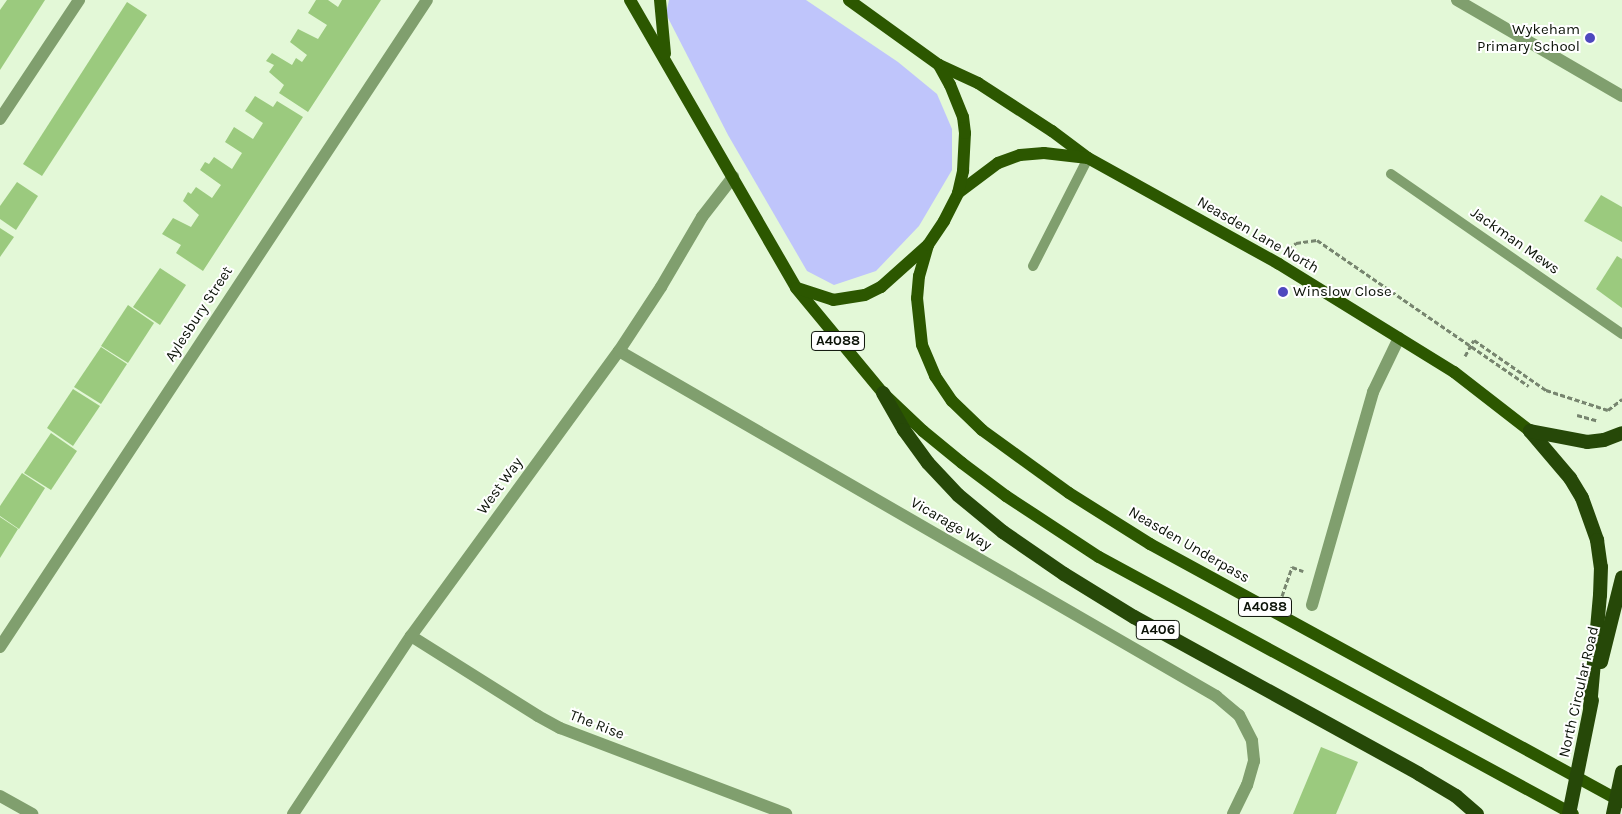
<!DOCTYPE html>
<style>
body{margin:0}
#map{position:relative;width:1622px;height:814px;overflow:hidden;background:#e3f8d7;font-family:Karla,sans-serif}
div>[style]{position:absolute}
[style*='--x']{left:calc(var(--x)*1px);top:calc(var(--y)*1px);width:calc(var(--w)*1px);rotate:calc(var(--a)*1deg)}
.green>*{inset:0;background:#bfc5fb}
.building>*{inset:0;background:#9bca7e}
.path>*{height:3px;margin-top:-1.5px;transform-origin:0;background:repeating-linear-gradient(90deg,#77856f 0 5px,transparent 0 7.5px)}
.service>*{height:10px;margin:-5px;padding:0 5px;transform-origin:5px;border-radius:5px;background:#809f6e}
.minor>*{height:12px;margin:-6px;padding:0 6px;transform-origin:6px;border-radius:6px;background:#809f6e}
.primary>*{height:12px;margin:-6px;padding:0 6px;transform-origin:6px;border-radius:6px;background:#2c5700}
.trunk>*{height:14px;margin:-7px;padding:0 7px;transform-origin:7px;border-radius:7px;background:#264808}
.dots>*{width:14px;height:14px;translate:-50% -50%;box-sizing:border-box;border:2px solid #fff;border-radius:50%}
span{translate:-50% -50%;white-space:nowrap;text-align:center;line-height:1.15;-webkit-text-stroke:4px #fff;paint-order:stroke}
.shield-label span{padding:1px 4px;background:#fff;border:1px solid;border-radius:4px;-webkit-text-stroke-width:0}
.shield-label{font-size:14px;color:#0c1308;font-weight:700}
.poi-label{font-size:15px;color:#0c1308}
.right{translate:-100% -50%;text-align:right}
.left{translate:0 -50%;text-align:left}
.street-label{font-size:15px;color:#0c1308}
</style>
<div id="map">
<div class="green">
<i style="clip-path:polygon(669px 0,806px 0,898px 62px,937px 94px,952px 129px,952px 170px,919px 226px,876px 271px,834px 285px,807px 271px,728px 135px,666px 14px)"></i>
</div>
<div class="building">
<i style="clip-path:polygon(7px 0,45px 0,0 70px,0 10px)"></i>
<i style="clip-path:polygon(316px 0,328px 0,338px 7px,342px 0,381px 0,308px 112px,279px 93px,284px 85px,269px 72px,274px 65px,266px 61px,272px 53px,292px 65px,296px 58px,302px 62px,307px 55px,290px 42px,298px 29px,318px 39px,327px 25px,308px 13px)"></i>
<i style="clip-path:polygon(127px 2px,147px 15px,42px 176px,23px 164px)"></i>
<i style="clip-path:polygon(255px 96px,273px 107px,277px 101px,303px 117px,203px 271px,176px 253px,181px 245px,162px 234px,173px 218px,191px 227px,199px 215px,183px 201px,188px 192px,191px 194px,196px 187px,212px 198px,221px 185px,200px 170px,205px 162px,209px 164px,214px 157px,232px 169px,242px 153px,225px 142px,234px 127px,253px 139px,263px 123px,245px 111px)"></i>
<i style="clip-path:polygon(17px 182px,38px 196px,16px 230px,0 219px,0 206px)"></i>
<i style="clip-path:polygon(1601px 195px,1622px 207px,1622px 242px,1584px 221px)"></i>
<i style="clip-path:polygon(0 228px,14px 237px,0 257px)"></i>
<i style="clip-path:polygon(1617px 256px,1622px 259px,1622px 308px,1596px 289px)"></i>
<i style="clip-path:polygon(160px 268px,186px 285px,160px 325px,133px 307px)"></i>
<i style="clip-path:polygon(128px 305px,154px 323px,128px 363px,101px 346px)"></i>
<i style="clip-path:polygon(101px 347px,127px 364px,101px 404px,74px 387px)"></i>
<i style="clip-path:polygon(73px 389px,100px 406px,73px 446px,47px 428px)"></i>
<i style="clip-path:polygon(51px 433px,77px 451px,51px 490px,24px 473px)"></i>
<i style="clip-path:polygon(22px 473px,45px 488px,19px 529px,0 516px,0 506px)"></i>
<i style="clip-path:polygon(0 517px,18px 529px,0 558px)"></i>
<i style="clip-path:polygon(1321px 747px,1358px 762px,1336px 814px,1293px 814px)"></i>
</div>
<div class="path">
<i style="--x:1289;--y:250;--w:10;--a:-45"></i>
<i style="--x:1296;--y:243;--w:21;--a:-8"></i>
<i style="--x:1317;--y:240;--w:257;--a:34.6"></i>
<i style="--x:1465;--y:356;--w:18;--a:-61"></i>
<i style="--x:1474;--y:340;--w:88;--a:34.8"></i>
<i style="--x:1546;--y:390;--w:65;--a:17.9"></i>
<i style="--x:1608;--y:410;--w:18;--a:-38"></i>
<i style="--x:1577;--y:415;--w:20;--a:15"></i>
<i style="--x:1282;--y:596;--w:31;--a:-71"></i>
<i style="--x:1292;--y:567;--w:12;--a:20"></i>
</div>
<div class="service">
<i style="--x:1391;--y:174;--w:281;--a:34.7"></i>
<i style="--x:1033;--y:266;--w:121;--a:-63"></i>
</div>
<div class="minor">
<i style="--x:1457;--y:0;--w:191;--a:30.2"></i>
<i style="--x:0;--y:119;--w:143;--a:-56.4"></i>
<i style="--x:619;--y:351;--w:690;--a:30.02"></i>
<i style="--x:1216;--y:696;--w:30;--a:40"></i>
<i style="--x:1239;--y:715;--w:29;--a:63"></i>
<i style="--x:1252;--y:741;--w:20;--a:84"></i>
<i style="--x:1254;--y:761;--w:25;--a:106"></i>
<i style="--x:1247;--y:785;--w:32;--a:116"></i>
<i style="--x:1312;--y:605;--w:222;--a:-74"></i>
<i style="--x:1373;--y:392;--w:60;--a:-64.3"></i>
<i style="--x:411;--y:636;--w:150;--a:32.2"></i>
<i style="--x:538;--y:716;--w:25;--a:29"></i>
<i style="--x:560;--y:728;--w:242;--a:20.8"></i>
<i style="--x:0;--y:647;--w:775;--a:-56.58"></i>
<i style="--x:0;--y:796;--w:37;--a:29"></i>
<i style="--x:293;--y:814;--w:214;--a:-56.5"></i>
<i style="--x:411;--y:636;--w:353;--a:-53.9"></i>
<i style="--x:619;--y:351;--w:77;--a:-56.7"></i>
<i style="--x:661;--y:287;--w:81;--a:-59.6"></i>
<i style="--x:702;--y:217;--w:51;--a:-52.2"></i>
</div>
<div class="primary">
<i style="--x:630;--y:0;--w:332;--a:60"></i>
<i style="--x:796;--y:288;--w:136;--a:50.4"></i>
<i style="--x:883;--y:393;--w:55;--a:43.5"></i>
<i style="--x:923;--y:431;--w:50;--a:39.4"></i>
<i style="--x:962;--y:463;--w:55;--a:36.9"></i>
<i style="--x:1006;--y:496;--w:111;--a:33.3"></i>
<i style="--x:1099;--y:557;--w:539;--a:28.47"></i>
<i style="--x:660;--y:0;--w:54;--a:84.7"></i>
<i style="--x:939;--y:65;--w:43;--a:24.8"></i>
<i style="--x:978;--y:83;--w:88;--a:33"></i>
<i style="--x:1052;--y:131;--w:45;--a:36.9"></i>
<i style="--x:1088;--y:158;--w:218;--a:29"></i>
<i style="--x:1279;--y:264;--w:206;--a:31.7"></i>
<i style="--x:1454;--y:372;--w:96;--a:37.8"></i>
<i style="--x:958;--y:193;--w:50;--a:-36.9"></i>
<i style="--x:998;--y:163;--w:23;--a:-20"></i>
<i style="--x:1020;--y:155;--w:24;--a:-5"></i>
<i style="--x:1044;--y:153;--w:44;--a:6.5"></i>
<i style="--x:928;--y:245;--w:32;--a:106"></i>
<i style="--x:919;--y:276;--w:22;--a:95"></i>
<i style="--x:917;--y:298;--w:47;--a:83.9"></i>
<i style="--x:922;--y:345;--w:34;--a:67"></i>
<i style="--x:935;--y:376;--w:30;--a:56"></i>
<i style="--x:952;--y:401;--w:42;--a:44"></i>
<i style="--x:982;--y:430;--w:107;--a:35.9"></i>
<i style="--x:1069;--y:493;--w:96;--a:32.2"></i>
<i style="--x:1150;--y:544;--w:538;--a:28.66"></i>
<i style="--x:797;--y:288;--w:38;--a:18"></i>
<i style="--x:833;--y:300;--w:32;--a:-9"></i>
<i style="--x:865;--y:295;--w:18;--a:-27"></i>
<i style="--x:881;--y:287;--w:63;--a:-41.8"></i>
<i style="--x:928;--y:245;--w:29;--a:-56"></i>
<i style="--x:944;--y:221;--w:31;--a:-63"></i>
<i style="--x:958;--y:193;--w:23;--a:-77"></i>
<i style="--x:963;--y:171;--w:38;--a:-87"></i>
<i style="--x:965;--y:133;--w:16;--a:-97"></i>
<i style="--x:963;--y:117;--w:35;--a:-112"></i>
<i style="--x:950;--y:85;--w:23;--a:-119"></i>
<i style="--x:939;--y:65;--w:111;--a:-144.2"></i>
</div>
<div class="trunk">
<i style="--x:883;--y:393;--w:43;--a:60.4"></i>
<i style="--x:904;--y:430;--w:41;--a:54"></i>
<i style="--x:928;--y:463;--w:44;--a:46.8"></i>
<i style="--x:958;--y:495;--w:58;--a:39.4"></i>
<i style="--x:1003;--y:532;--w:74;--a:34.5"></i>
<i style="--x:1064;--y:574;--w:82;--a:31.6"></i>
<i style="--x:1134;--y:617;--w:325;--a:28.8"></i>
<i style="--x:1419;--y:774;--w:43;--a:30.7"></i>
<i style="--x:1456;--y:796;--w:28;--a:41"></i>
<i style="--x:1530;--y:431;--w:62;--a:49.6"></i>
<i style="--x:1570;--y:478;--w:23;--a:59"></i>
<i style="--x:1582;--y:498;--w:45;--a:70.3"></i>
<i style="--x:1597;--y:540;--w:27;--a:82"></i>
<i style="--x:1601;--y:567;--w:28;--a:92"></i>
<i style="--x:1600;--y:595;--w:112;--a:95.1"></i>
<i style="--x:1530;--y:431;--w:58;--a:10.9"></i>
<i style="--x:1587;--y:442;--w:17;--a:-7"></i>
<i style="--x:1604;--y:440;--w:19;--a:-21"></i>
<i style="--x:1601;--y:662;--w:87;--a:-76"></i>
<i style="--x:1569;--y:814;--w:116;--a:-78.6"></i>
<i style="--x:1613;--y:814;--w:43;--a:-77.9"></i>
</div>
<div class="dots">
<i style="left:1590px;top:38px;background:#4e48be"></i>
<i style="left:1283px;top:292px;background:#4e48be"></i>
</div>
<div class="shield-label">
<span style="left:838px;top:341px">A4088</span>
<span style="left:1265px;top:607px">A4088</span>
<span style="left:1158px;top:630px">A406</span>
</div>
<div class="poi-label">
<span class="right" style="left:1580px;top:38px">Wykeham<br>Primary School</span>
<span class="left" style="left:1293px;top:292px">Winslow Close</span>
</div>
<div class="street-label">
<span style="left:1258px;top:235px;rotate:30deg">Neasden Lane North</span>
<span style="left:1515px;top:241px;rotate:35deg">Jackman Mews</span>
<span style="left:199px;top:314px;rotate:-57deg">Aylesbury Street</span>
<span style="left:500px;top:486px;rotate:-54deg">West Way</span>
<span style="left:951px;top:524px;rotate:30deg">Vicarage Way</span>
<span style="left:1189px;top:545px;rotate:30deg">Neasden Underpass</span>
<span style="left:1579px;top:692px;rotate:-77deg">North Circular Road</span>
<span style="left:597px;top:725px;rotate:21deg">The Rise</span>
</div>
</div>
